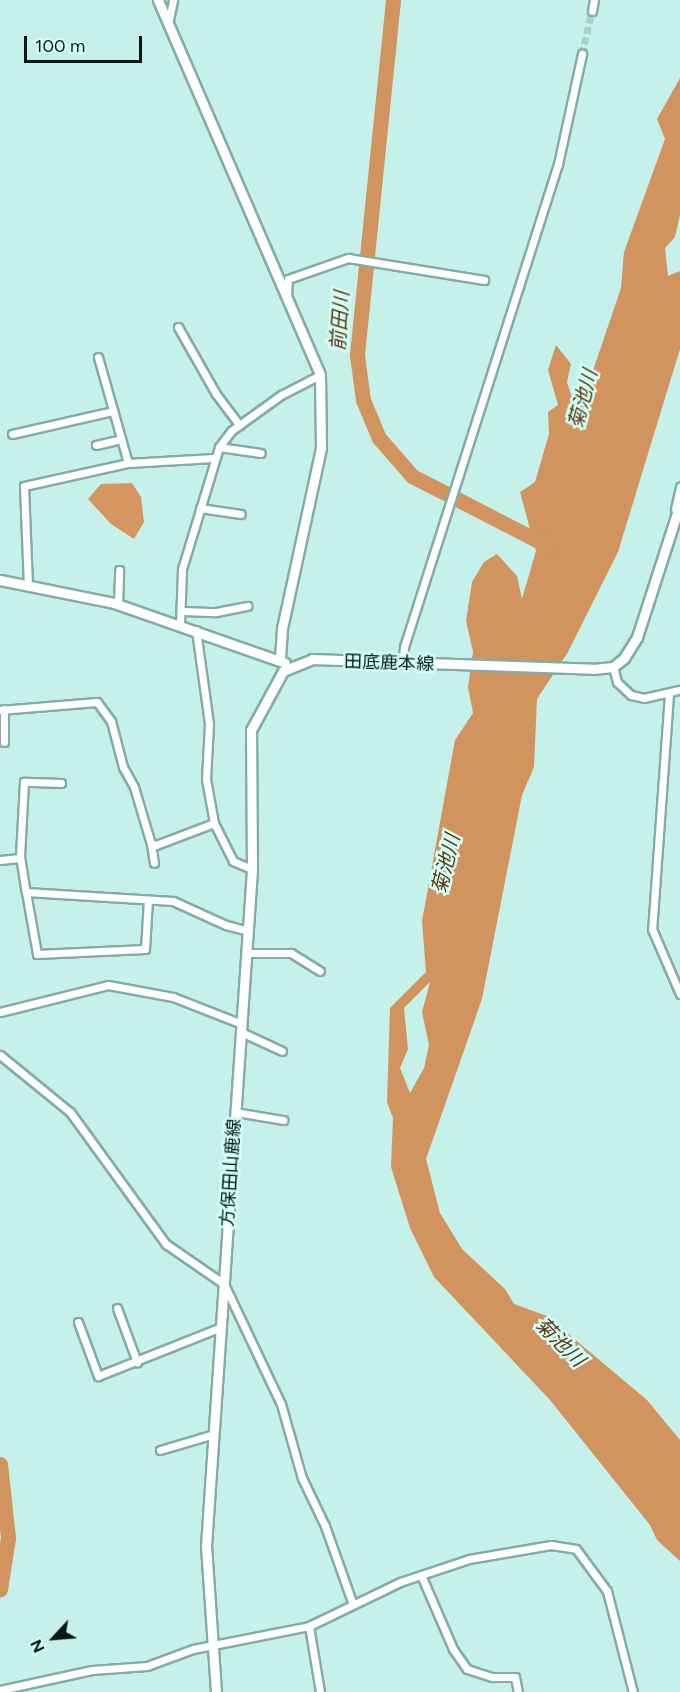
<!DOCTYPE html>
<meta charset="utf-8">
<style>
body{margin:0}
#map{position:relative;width:680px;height:1692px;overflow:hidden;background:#c6f1ea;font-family:Figtree,"Noto Sans JP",sans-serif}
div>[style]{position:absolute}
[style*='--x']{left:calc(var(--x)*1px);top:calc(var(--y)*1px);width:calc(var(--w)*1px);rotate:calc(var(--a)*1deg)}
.forest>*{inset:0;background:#d59660}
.water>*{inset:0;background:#d2945e}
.river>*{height:15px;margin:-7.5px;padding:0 7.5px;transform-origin:7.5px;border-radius:7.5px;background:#d2945e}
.street-tunnel>*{height:7px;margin-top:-3.5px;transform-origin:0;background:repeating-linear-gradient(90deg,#aad0ca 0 7px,transparent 0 10.5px)}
.roads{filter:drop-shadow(2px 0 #83aca6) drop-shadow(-2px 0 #83aca6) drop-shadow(0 2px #83aca6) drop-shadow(0 -2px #83aca6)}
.street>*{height:7px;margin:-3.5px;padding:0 3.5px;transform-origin:3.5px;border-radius:3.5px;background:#fff}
.secondary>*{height:9px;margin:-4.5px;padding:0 4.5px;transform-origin:4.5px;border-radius:4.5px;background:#fff}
span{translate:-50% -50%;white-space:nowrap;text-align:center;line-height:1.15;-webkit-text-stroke:5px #d3fff8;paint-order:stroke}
.street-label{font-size:18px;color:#081816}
.water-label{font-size:20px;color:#5f360a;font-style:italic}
.north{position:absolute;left:24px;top:1608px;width:60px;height:60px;-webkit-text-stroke:4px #d3fff8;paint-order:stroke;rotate:244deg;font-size:16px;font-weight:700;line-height:24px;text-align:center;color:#081816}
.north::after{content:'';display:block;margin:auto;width:21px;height:27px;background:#081816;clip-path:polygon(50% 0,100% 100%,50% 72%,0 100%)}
.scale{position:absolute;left:24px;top:36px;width:118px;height:27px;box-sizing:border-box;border:3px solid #081816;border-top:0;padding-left:8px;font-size:18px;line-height:21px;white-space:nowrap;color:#081816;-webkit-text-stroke:4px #d3fff8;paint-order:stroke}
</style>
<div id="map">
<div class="forest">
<i style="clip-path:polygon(132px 483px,141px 497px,144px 522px,134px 539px,111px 524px,88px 499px,101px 484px)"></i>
</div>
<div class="water">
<i style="clip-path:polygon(evenodd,680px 78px,680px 215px,675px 237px,665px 248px,668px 276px,680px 271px,680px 349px,618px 552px,568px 652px,537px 699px,534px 767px,522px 795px,482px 999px,426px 1159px,440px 1213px,462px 1249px,505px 1289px,514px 1304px,547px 1316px,647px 1400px,680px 1440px,680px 1561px,657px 1540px,650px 1525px,550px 1400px,434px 1277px,410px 1228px,391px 1167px,393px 1118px,387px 1102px,390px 1008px,426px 972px,422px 921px,455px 740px,473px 713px,468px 687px,473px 652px,466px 621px,472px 582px,484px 562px,497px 554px,517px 576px,522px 599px,536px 551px,520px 492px,535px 482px,549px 434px,548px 412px,558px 405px,548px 370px,556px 345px,571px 364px,567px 382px,573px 401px,585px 394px,621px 288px,624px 252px,665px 139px,657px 119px,680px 78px,430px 982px,422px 1012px,429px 1045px,424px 1068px,410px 1093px,400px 1068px,408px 1049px,404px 1008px,430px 982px)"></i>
</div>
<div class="river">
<i style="--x:393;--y:0;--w:357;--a:95.8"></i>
<i style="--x:357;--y:355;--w:45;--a:82.4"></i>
<i style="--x:363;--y:400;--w:41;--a:67.2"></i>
<i style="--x:379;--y:438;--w:50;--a:49"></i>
<i style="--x:412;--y:476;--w:155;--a:27.2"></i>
<i style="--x:0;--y:1464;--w:74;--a:83.8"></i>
<i style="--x:8;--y:1538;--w:52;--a:98.9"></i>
</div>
<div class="street-tunnel">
<i style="--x:582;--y:54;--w:44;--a:-76.9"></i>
</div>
<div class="roads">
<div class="street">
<i style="--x:592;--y:11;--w:11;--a:-80"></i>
<i style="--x:168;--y:24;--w:25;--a:-78"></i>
<i style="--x:287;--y:297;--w:18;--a:-87"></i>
<i style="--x:288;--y:279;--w:64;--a:-19.3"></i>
<i style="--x:348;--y:258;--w:138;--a:9.2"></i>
<i style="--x:178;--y:327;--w:77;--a:60.4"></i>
<i style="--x:216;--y:394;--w:39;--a:53"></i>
<i style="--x:98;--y:357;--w:110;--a:74.2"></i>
<i style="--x:12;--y:434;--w:104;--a:-12.8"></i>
<i style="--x:96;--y:445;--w:26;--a:-13"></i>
<i style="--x:219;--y:447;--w:42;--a:8.1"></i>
<i style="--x:200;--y:508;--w:41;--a:8.3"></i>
<i style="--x:675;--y:509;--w:23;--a:-77"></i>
<i style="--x:28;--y:586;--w:100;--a:-92.3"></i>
<i style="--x:24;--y:486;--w:107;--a:-12.5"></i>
<i style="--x:128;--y:463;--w:86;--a:-3.3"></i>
<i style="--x:118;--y:604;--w:34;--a:-88"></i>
<i style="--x:183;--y:611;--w:33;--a:2"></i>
<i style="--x:216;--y:612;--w:32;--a:-11"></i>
<i style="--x:180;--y:624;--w:55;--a:-87.9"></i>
<i style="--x:182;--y:569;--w:127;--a:-73.1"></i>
<i style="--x:219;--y:447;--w:20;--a:-53"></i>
<i style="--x:231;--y:431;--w:62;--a:-35.8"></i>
<i style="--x:281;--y:395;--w:44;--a:-27.1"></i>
<i style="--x:196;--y:630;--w:95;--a:82.1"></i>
<i style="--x:209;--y:724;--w:55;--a:93.1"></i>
<i style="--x:206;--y:779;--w:45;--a:79.7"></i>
<i style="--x:214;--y:823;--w:42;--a:63.4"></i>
<i style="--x:233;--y:861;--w:21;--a:23"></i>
<i style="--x:402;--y:664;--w:17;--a:-83"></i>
<i style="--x:404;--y:647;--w:507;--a:-72.32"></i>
<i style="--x:558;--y:164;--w:113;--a:-77.7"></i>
<i style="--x:613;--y:667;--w:16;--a:75"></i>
<i style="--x:617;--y:682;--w:19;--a:43"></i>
<i style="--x:631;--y:695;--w:13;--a:13"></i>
<i style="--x:644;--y:698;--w:37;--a:-13"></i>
<i style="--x:669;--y:694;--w:236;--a:94.1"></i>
<i style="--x:652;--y:929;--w:71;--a:66.7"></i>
<i style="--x:4;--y:709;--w:33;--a:90"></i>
<i style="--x:0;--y:710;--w:97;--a:-4.7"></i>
<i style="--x:97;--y:702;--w:24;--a:54"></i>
<i style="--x:111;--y:721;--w:48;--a:75.4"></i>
<i style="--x:123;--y:767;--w:23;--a:61"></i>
<i style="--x:134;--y:787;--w:59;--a:73.4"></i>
<i style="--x:151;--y:844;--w:5;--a:11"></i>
<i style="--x:156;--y:845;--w:62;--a:-20.8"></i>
<i style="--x:61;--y:783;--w:37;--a:-178"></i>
<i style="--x:24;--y:782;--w:74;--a:93.1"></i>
<i style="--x:20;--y:856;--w:36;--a:81"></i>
<i style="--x:26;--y:892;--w:147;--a:3.5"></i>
<i style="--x:173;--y:901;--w:58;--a:24.4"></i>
<i style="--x:226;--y:925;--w:23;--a:15"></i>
<i style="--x:151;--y:844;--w:19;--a:81"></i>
<i style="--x:0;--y:860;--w:20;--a:-6"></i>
<i style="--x:26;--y:892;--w:63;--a:79.9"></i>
<i style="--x:37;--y:954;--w:108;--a:-2.7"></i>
<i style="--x:145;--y:949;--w:49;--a:-86.5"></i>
<i style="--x:247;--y:953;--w:44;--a:0"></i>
<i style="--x:291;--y:953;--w:34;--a:32"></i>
<i style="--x:0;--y:1012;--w:111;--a:-14"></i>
<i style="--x:108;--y:985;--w:66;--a:10.5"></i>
<i style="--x:173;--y:997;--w:74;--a:21.4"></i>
<i style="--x:241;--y:1032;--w:45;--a:24.9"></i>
<i style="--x:0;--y:1055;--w:90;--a:39.2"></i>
<i style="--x:70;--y:1112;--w:163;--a:54"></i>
<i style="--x:166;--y:1244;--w:70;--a:34.6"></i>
<i style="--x:224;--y:1284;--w:133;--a:64.6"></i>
<i style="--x:281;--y:1404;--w:77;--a:74.2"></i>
<i style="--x:302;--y:1478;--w:53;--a:64.4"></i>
<i style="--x:325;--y:1526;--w:81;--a:70.4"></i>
<i style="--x:235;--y:1112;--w:49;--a:9.5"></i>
<i style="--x:117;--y:1308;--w:58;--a:69.7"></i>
<i style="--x:78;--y:1322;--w:58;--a:69.7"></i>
<i style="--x:98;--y:1376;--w:132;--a:-21.7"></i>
<i style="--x:160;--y:1450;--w:56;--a:-16.5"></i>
<i style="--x:421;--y:1575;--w:81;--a:66.6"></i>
<i style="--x:453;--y:1649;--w:24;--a:55"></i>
<i style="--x:467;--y:1669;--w:26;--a:18"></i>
<i style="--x:492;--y:1677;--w:23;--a:0"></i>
<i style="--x:515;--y:1677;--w:15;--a:79"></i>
<i style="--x:309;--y:1626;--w:67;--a:80.5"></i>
<i style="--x:0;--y:1690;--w:94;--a:-12.3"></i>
<i style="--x:92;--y:1670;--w:55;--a:-4.2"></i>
<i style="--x:147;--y:1666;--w:49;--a:-20.3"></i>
<i style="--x:193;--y:1649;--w:118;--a:-11.2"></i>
<i style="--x:309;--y:1626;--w:101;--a:-25.8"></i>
<i style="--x:400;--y:1582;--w:73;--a:-18.4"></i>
<i style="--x:469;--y:1559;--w:83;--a:-9.7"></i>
<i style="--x:551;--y:1545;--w:25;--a:9"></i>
<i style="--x:576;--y:1549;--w:52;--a:53.6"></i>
<i style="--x:607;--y:1591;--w:104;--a:75.6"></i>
</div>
<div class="secondary">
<i style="--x:158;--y:0;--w:408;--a:66.6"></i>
<i style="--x:320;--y:375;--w:73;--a:89.2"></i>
<i style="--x:321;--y:448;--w:185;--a:102.2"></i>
<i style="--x:282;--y:629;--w:31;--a:94"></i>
<i style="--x:0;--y:580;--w:116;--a:11.4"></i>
<i style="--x:114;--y:603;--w:181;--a:19.3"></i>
<i style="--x:216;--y:1692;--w:146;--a:-93.9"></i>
<i style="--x:206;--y:1546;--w:679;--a:-86.11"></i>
<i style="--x:252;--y:869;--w:139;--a:-90.4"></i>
<i style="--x:251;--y:730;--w:67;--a:-61.5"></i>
<i style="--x:283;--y:671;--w:31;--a:-22"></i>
<i style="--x:312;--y:659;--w:281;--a:2"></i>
<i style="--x:593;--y:669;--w:20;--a:-6"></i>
<i style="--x:613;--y:667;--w:14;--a:-39"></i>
<i style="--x:624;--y:658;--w:25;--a:-58"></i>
<i style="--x:637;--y:637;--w:140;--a:-72.1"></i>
</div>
</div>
<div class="street-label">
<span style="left:389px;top:663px;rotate:2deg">田底鹿本線</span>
<span style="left:231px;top:1173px;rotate:-86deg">方保田山鹿線</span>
</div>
<div class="water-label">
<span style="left:340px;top:321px;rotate:-86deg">前田川</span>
<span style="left:583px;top:399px;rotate:-75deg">菊池川</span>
<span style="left:446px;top:864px;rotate:-76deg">菊池川</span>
<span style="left:560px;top:1342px;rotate:45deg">菊池川</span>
</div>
<div class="north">N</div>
<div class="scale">100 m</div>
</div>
